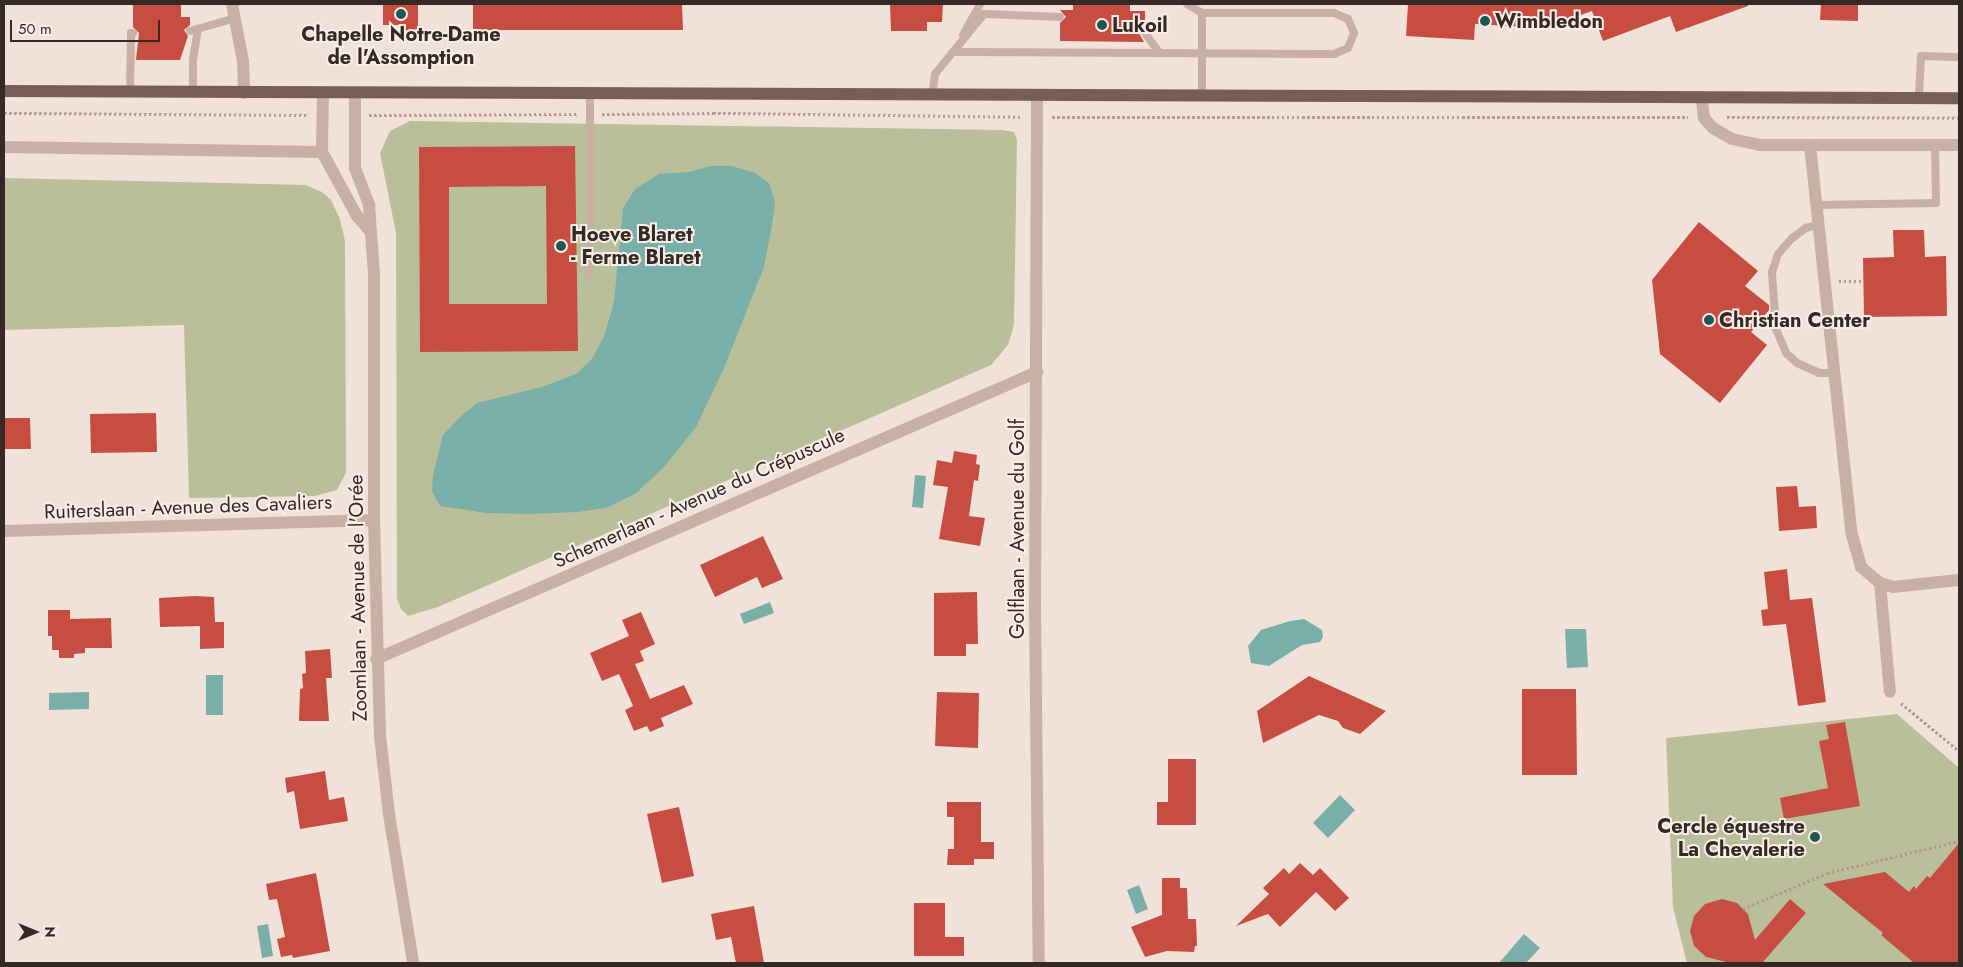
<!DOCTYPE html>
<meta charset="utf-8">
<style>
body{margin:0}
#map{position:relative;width:1963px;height:967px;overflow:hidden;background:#f1e2d9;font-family:Jost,sans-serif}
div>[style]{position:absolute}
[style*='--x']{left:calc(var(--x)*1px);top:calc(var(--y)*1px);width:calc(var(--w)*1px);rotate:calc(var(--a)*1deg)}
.green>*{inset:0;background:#b9c099}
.water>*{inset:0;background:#78afa9}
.building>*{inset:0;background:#c74d41}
.path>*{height:3px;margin-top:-1.5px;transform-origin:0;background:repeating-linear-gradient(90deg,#b59a8f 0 2.5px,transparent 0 5px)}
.lane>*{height:8px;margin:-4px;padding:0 4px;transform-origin:4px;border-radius:4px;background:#c9b0a5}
.street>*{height:12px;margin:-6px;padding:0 6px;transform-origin:6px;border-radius:6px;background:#c9b0a5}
.primary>*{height:12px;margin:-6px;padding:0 6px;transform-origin:6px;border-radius:6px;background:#775d57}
.dots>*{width:14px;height:14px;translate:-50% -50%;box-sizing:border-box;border:2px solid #f9ede5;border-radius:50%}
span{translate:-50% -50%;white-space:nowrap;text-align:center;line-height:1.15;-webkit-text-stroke:4px #f9ede5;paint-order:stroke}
.poi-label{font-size:20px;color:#352926;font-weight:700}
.left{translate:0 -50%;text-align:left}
.right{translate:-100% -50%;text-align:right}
.street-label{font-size:20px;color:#352926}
.frame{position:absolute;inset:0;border:5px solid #352926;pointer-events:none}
.north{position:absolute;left:10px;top:907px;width:50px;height:50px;-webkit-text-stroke:4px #f9ede5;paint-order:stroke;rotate:90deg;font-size:14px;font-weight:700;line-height:20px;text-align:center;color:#352926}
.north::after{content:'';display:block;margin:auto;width:18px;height:22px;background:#352926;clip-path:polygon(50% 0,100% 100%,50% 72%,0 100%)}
.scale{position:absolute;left:10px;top:20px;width:150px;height:22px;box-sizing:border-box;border:2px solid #352926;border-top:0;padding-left:6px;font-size:15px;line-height:18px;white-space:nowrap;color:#352926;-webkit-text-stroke:4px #f9ede5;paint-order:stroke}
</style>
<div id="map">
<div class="green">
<i style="clip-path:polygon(410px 121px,1002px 130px,1014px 132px,1017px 140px,1014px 325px,1008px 345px,991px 365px,438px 607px,408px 616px,401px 609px,397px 599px,396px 233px,380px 153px,390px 131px)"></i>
<i style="clip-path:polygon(4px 178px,306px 185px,322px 192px,331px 200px,340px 219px,345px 241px,346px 473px,337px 490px,315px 496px,189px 498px,184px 325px,4px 330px)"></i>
<i style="clip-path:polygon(1897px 714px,1959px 768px,1959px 963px,1687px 963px,1673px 907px,1666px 738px)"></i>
</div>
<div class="water">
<i style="clip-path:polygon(711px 166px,732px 166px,755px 173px,769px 183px,775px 202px,772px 225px,764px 267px,724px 368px,696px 427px,664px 467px,635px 494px,606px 508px,577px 512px,528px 514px,486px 513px,440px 506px,432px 491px,433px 475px,443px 435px,461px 416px,477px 403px,542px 387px,576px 374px,592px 359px,604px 336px,614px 302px,623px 208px,635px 189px,659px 174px,689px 172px)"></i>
<i style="clip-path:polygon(915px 475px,926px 476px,923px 508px,912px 507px)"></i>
<i style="clip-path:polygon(770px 602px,774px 613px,744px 624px,740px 614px)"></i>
<i style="clip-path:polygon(1304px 619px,1322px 630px,1323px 637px,1320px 642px,1302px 645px,1269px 666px,1251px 663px,1248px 646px,1261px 630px,1290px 621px)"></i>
<i style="clip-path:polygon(1565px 629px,1586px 629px,1588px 667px,1567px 668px)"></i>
<i style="clip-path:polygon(206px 675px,223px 675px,223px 715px,206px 715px)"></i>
<i style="clip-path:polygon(89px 692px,89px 709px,49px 710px,49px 693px)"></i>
<i style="clip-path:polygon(1340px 795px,1355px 810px,1328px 838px,1313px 823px)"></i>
<i style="clip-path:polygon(1139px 885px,1148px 909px,1136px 914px,1127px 890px)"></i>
<i style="clip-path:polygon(268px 924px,273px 956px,262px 958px,257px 926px)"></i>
<i style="clip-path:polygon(1524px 934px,1540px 948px,1526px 963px,1499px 963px)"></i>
</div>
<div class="building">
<i style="clip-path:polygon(133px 4px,181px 4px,181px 17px,190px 17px,190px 25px,184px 30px,188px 36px,180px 60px,136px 60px,139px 33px,133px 27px)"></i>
<i style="clip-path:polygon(383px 4px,418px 4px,418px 34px,402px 34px,402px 25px,383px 25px)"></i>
<i style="clip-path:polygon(473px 4px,682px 4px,683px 30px,473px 30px)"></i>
<i style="clip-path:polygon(890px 4px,943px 4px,942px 22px,927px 22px,927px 31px,891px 31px)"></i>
<i style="clip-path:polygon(1073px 4px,1130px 4px,1130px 11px,1145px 11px,1145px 27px,1139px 33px,1144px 42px,1060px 41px,1060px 23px,1066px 17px,1060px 10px,1073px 10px)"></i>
<i style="clip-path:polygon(1408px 4px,1748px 4px,1748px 6px,1676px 32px,1670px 16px,1603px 41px,1592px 11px,1553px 25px,1527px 27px,1475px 24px,1474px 40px,1406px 36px)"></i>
<i style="clip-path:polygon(1821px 4px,1858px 4px,1858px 21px,1820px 20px)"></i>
<i style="clip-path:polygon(evenodd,575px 146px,578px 351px,420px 352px,419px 147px,575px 146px,546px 186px,547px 304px,449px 304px,449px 187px,546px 186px)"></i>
<i style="clip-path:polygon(1699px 222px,1758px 271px,1745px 286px,1769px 305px,1769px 310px,1751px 332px,1767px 345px,1720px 403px,1660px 354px,1652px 280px)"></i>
<i style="clip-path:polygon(1893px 230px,1924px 230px,1925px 257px,1946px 256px,1947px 316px,1864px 317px,1863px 258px,1894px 257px)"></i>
<i style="clip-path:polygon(156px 413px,157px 452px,91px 453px,90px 414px)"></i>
<i style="clip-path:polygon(4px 418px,30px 418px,31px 449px,4px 449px)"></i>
<i style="clip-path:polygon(954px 451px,977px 455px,976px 464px,980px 465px,978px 481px,974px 480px,969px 516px,985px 518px,980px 546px,939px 539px,948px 487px,933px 485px,937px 460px,952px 463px)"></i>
<i style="clip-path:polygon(1797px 486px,1799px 507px,1816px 506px,1817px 528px,1779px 531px,1776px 487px)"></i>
<i style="clip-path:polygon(763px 536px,783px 579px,762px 588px,757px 577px,715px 597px,700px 565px)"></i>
<i style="clip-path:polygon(1787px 569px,1790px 600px,1812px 598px,1826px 702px,1798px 706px,1786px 624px,1763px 626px,1761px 610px,1768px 609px,1764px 572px)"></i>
<i style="clip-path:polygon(977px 592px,978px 644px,966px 644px,966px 656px,934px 656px,934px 593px)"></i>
<i style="clip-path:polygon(195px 596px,214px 597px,215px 622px,224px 622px,224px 648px,200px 649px,200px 626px,160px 627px,159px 598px)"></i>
<i style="clip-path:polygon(48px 610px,70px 610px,70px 619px,111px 618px,112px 648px,85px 648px,85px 653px,74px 654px,74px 658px,59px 658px,59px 650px,52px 650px,52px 636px,48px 636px)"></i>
<i style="clip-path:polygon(641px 612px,655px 644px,640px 651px,644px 661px,635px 664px,650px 699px,684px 685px,693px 704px,661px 718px,664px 726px,650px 732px,647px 726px,634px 731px,625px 710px,633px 706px,619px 674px,602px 681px,590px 653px,629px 636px,622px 620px)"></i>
<i style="clip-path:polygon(330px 649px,332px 678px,326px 678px,329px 721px,299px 721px,300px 689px,303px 688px,302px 674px,306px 673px,305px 651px)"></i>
<i style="clip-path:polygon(1309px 676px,1386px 711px,1360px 734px,1343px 728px,1338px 721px,1319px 715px,1263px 743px,1257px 711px)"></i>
<i style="clip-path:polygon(1522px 689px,1576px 689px,1577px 775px,1522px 775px)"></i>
<i style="clip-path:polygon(937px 692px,979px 693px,978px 748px,935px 746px)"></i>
<i style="clip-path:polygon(1845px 722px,1860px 806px,1784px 819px,1780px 798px,1828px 788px,1819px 741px,1829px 739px,1826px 725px)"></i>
<i style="clip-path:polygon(1168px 759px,1196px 759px,1196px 825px,1157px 825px,1157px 802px,1168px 802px)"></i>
<i style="clip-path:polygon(325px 771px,329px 800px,344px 797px,348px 821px,300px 829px,294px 791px,287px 793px,285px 778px)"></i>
<i style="clip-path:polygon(947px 802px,981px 802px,981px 842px,994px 842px,994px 859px,974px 859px,974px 865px,947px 865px,948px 849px,954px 849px,954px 817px,947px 817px)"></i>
<i style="clip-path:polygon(679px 807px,694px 876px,662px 883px,647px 814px)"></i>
<i style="clip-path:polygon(1959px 843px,1959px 963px,1914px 963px,1881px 935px,1883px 933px,1823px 884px,1885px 872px,1909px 892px,1914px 886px,1916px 889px,1927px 876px,1930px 878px)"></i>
<i style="clip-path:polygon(1300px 863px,1313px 875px,1320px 868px,1349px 898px,1335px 911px,1316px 892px,1280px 927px,1268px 914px,1236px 926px,1269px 894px,1263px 888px,1284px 868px,1289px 874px)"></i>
<i style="clip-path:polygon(316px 873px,330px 951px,293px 958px,292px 955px,281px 957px,277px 939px,285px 937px,277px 899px,269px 900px,266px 884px)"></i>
<i style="clip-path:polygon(1162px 878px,1180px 878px,1180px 888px,1187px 888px,1188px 919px,1196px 919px,1197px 946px,1195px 946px,1194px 952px,1167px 951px,1145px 957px,1131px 927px,1162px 915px)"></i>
<i style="clip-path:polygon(1722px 899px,1737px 903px,1748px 914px,1755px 940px,1790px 899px,1806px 913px,1762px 963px,1730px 963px,1706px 957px,1694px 946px,1690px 931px,1694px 916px,1705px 904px)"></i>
<i style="clip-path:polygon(914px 903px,945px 903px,945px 937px,964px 937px,964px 956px,914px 956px)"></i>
<i style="clip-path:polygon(754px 906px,764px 963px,736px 963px,731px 937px,716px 940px,711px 914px)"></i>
</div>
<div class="path">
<i style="--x:4;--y:113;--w:304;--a:0.4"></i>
<i style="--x:602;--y:114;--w:111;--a:-0.5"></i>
<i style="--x:713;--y:113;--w:308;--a:0.7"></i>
<i style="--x:369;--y:115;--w:209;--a:-0.3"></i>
<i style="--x:1052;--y:117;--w:636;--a:0"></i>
<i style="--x:1727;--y:117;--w:232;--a:0.2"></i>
<i style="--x:1839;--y:281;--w:25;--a:0"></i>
<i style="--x:1901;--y:703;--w:75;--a:39.6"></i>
<i style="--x:1743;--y:909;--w:91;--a:-23.2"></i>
<i style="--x:1827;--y:873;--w:136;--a:-13.6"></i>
</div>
<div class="lane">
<i style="--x:1187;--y:4;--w:17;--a:31"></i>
<i style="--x:1202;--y:13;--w:83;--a:90"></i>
<i style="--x:190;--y:31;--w:48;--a:-15.8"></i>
<i style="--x:1145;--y:33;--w:24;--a:54"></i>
<i style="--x:963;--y:35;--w:35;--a:-61"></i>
<i style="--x:953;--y:52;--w:49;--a:-50.8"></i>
<i style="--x:984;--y:14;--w:76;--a:2.3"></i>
<i style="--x:130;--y:92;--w:59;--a:-89"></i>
<i style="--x:131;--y:33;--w:2;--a:0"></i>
<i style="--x:193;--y:93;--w:33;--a:-90"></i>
<i style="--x:193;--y:60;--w:31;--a:-81"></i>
<i style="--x:590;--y:94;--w:180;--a:90"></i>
<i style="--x:932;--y:96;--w:22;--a:-82"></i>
<i style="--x:935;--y:74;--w:28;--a:-51"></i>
<i style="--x:953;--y:52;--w:381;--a:0.3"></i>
<i style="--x:1334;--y:54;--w:15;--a:-23"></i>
<i style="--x:1348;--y:48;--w:16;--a:-68"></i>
<i style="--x:1354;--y:33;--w:15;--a:-113"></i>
<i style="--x:1348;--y:19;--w:15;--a:-157"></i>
<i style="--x:1334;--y:13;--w:132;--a:180"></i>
<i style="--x:1919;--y:98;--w:42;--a:-87.3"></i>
<i style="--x:1921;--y:56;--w:38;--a:2"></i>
<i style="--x:1817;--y:205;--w:119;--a:-1"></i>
<i style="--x:1936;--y:203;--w:58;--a:-91"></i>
<i style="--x:1819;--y:224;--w:14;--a:163"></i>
<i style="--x:1806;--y:228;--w:17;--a:144"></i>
<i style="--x:1792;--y:238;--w:21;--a:131"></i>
<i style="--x:1778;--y:254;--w:20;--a:108"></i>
<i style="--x:1772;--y:273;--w:56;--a:85.9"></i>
<i style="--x:1776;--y:329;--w:26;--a:67"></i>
<i style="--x:1786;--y:353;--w:15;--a:42"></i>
<i style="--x:1797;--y:363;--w:24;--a:24"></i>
<i style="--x:1819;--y:373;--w:16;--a:0"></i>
</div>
<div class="street">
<i style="--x:232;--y:4;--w:58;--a:79.1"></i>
<i style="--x:243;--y:61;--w:32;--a:88"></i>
<i style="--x:323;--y:93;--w:59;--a:91"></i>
<i style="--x:322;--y:152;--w:73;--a:61.3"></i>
<i style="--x:357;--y:216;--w:18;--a:49"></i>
<i style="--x:355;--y:94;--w:74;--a:90"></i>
<i style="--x:355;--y:168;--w:40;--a:69"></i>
<i style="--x:369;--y:205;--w:70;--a:85.9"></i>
<i style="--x:374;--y:275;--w:245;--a:90"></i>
<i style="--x:374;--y:520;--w:216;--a:88.4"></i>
<i style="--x:380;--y:736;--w:79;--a:83.4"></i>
<i style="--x:389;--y:814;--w:151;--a:80.8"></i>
<i style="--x:1037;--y:96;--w:510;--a:90.22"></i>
<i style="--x:1035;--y:606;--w:357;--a:89.4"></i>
<i style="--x:1702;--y:97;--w:21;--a:85"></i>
<i style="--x:1704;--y:118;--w:13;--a:48"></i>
<i style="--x:1713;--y:128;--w:22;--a:30"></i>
<i style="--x:1732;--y:139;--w:29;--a:12"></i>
<i style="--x:1760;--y:145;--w:199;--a:0"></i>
<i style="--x:1810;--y:145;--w:392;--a:83.9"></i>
<i style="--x:1852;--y:535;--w:33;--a:74"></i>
<i style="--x:1861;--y:567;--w:25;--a:40"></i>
<i style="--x:1880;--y:583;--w:14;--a:17"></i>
<i style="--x:1893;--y:587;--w:66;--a:-6.1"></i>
<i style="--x:4;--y:147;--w:318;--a:0.9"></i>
<i style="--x:4;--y:531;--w:370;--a:-1.7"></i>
<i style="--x:1880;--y:583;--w:109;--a:84.8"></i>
<i style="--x:376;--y:659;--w:721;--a:-23.47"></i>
</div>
<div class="primary">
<i style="--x:4;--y:91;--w:1955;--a:0.21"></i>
</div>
<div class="dots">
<i style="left:401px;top:14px;background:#1c5752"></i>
<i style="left:1485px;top:21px;background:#1c5752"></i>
<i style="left:1102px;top:25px;background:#1c5752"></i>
<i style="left:561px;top:246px;background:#1c5752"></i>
<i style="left:1709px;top:320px;background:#1c5752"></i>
<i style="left:1815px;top:837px;background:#1c5752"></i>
</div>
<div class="poi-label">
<span class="left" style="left:1495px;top:21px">Wimbledon</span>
<span class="left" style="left:1112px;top:25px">Lukoil</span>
<span style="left:401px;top:46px">Chapelle Notre-Dame<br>de l'Assomption</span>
<span class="left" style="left:571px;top:246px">Hoeve Blaret<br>- Ferme Blaret</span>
<span class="left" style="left:1719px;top:320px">Christian Center</span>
<span class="right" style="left:1805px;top:838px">Cercle équestre<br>La Chevalerie</span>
</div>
<div class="street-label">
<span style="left:699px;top:498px;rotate:-24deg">Schemerlaan - Avenue du Crépuscule</span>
<span style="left:188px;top:507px;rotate:-2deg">Ruiterslaan - Avenue des Cavaliers</span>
<span style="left:1017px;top:529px;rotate:-90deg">Golflaan - Avenue du Golf</span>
<span style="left:358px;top:598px;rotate:-91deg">Zoomlaan - Avenue de l'Orée</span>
</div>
<div class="frame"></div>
<div class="north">N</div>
<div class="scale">50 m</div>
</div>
